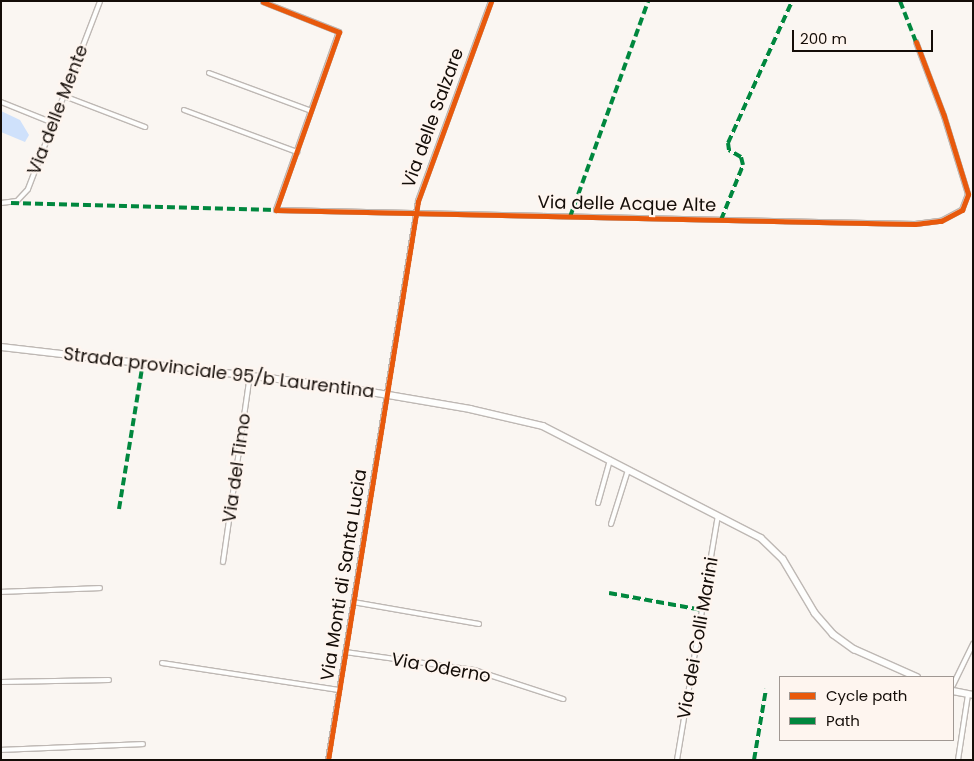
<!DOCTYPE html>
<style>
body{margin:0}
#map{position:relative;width:974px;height:761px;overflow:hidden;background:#faf6f2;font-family:Poppins,sans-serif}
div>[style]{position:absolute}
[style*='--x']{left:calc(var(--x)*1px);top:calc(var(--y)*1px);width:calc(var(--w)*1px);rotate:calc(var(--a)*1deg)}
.water>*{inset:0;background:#cfe1fb}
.roads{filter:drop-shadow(1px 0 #beb8b4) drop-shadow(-1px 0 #beb8b4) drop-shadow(0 1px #beb8b4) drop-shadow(0 -1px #beb8b4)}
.minor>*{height:4px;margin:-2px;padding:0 2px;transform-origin:2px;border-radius:2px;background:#fefefd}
.secondary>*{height:5.5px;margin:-2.75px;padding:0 2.75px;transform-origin:2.75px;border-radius:2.75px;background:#fefefd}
.quiet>*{height:4px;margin-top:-2px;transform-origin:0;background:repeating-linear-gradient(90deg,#00873e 0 8px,transparent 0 12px)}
.cycleway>*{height:5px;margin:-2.5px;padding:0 2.5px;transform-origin:2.5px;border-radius:2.5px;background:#e8590c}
span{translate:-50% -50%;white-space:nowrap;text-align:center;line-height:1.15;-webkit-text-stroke:4.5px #fef5ef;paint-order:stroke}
.street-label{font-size:18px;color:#140d08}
.frame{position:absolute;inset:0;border:2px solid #140d08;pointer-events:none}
.legend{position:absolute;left:779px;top:676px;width:175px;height:65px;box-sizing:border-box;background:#fef5ef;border:1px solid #a09893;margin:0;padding:6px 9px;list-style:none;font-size:15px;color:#140d08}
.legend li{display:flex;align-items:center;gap:10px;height:25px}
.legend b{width:25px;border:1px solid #a09893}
.scale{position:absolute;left:792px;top:30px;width:141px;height:22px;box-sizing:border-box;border:2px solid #140d08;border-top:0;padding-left:6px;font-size:15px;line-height:18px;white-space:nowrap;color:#140d08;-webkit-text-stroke:4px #fef5ef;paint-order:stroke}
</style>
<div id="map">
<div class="water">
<i style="clip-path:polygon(1px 111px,20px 120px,29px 135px,25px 142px,1px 132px)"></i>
</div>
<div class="roads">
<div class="minor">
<i style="--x:263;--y:2;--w:82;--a:21.5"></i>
<i style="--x:339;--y:32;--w:189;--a:109.5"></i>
<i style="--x:276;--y:210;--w:639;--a:1.26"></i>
<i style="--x:915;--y:224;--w:26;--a:-7"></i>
<i style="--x:941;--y:221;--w:24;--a:-28"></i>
<i style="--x:962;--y:210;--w:17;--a:-69"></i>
<i style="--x:968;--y:194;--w:82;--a:-107.1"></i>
<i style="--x:944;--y:116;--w:79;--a:-110.7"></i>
<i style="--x:209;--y:73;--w:109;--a:20.4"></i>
<i style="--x:64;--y:96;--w:87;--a:20.9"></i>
<i style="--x:1;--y:102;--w:56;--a:22"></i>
<i style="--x:184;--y:110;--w:121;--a:20.4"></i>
<i style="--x:1;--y:203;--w:16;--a:-7"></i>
<i style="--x:17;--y:201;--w:16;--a:-47"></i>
<i style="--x:28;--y:189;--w:201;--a:-69"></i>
<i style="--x:598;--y:503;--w:45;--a:-74.4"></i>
<i style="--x:611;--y:524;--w:57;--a:-72.5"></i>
<i style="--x:223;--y:562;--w:190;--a:-81.8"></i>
<i style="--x:1;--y:592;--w:99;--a:-2.3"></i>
<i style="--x:353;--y:602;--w:128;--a:9.9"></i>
<i style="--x:345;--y:652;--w:130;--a:7.9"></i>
<i style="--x:474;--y:670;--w:94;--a:18"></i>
<i style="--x:162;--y:663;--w:179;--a:8.7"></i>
<i style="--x:1;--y:682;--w:108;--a:-1.1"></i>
<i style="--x:953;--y:685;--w:46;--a:-64"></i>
<i style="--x:1;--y:750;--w:142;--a:-2.4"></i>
<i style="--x:328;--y:760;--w:566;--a:-80.85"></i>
<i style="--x:418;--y:201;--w:213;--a:-69.9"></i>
<i style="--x:677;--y:760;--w:247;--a:-80.5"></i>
<i style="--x:958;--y:760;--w:66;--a:-81.3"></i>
</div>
<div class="secondary">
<i style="--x:1;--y:347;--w:337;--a:6.6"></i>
<i style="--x:336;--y:386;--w:136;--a:9.7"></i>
<i style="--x:470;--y:409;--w:75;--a:13.1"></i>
<i style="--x:543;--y:426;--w:245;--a:27.2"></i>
<i style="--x:761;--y:538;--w:30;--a:44"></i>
<i style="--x:783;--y:559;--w:63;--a:59.3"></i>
<i style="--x:815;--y:613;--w:28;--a:49"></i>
<i style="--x:833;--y:634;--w:26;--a:36"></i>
<i style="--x:854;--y:649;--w:69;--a:24"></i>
<i style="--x:953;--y:691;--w:20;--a:11"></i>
</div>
</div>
<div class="quiet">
<i style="--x:900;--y:1;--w:44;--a:68.7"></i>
<i style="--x:11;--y:203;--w:265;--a:1.5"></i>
<i style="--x:570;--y:217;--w:230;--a:-70.1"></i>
<i style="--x:721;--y:220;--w:59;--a:-68.2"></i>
<i style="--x:743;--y:165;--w:8;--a:-104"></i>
<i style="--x:741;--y:157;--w:14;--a:-150"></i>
<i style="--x:729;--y:150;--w:7;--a:-98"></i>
<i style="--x:728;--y:143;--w:156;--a:-65.7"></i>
<i style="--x:119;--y:509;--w:148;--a:-80.7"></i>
<i style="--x:609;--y:593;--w:96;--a:10.3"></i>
<i style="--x:754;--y:760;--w:72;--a:-80.4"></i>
</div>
<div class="cycleway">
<i style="--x:263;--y:2;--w:82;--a:21.5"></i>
<i style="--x:339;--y:32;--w:189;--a:109.5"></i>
<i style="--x:276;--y:210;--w:639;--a:1.26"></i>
<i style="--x:915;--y:224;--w:26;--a:-7"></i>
<i style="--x:941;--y:221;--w:24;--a:-28"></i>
<i style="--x:962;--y:210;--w:17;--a:-69"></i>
<i style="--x:968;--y:194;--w:82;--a:-107.1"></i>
<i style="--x:944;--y:116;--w:79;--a:-110.7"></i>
<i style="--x:328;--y:760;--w:566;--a:-80.85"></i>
<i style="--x:418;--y:201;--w:213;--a:-69.9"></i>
</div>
<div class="street-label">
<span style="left:58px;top:110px;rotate:-69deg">Via delle Mente</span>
<span style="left:433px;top:118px;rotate:-70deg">Via delle Salzare</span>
<span style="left:627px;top:204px;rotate:1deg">Via delle Acque Alte</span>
<span style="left:219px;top:373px;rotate:7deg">Strada provinciale 95/b Laurentina</span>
<span style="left:237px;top:468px;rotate:-82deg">Via del Timo</span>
<span style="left:344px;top:575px;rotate:-81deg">Via Monti di Santa Lucia</span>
<span style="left:698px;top:638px;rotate:-80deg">Via dei Colli Marini</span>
<span style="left:441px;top:668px;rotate:10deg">Via Oderno</span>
</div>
<div class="frame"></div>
<ul class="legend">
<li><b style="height:6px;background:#e8590c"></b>Cycle path</li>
<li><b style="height:6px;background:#00873e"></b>Path</li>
</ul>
<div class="scale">200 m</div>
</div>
